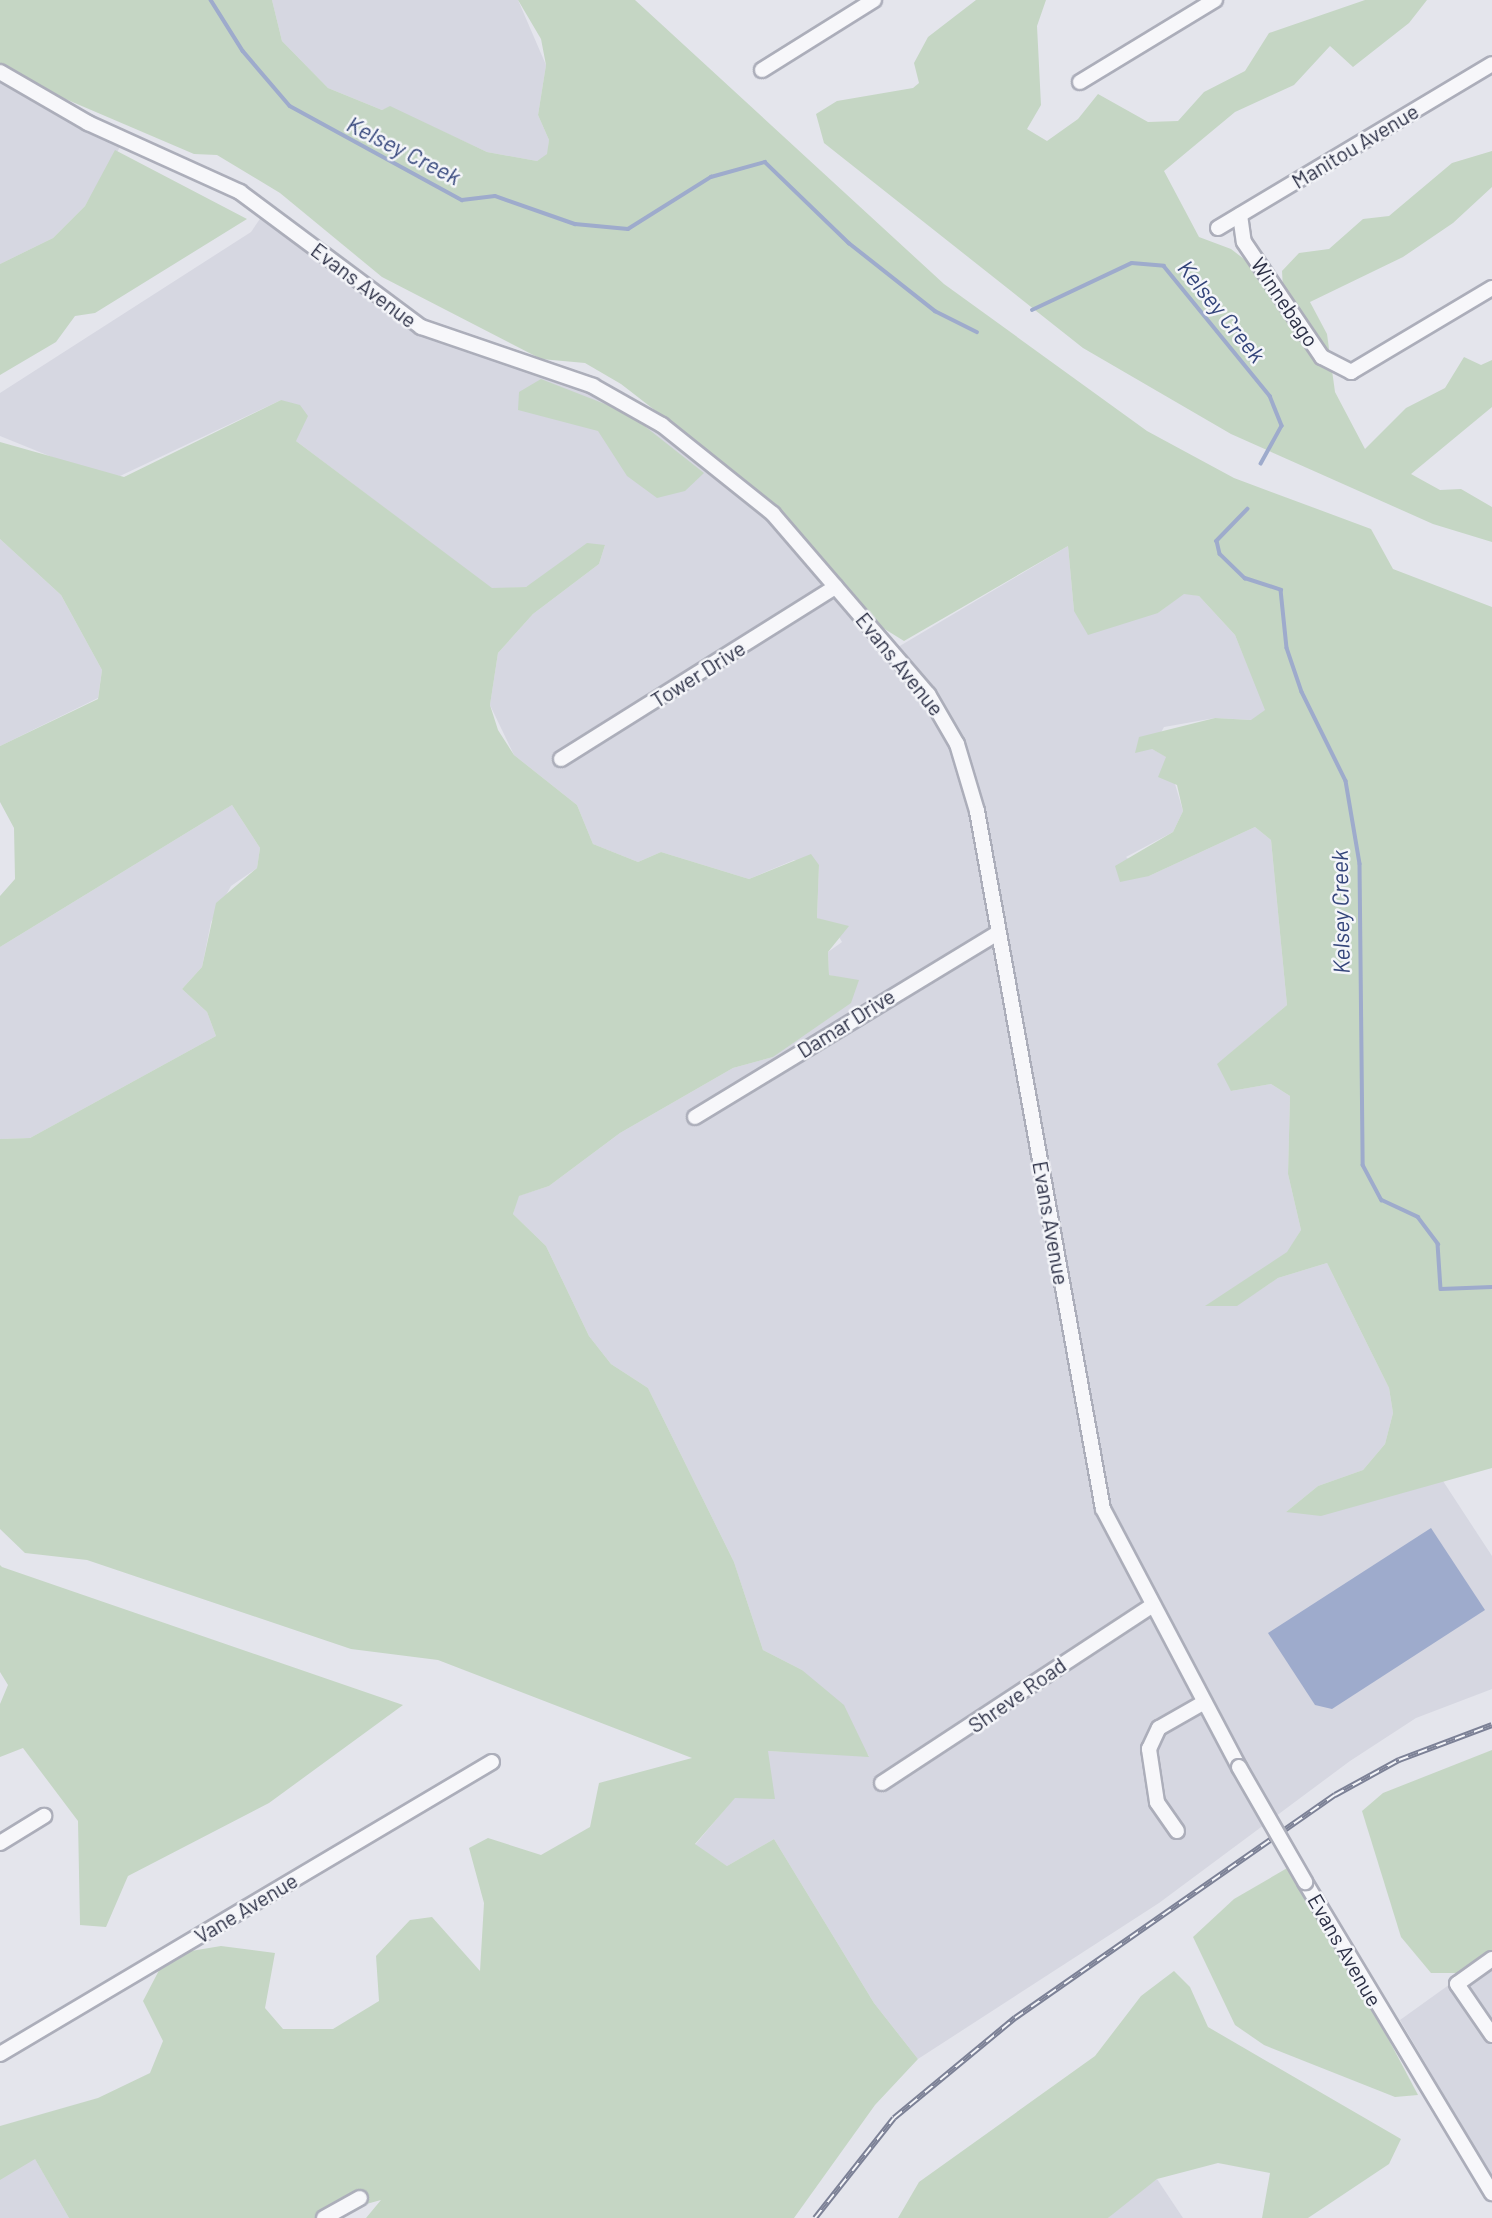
<!DOCTYPE html>
<style>
body{margin:0}
#map{position:relative;width:1492px;height:2218px;overflow:hidden;background:#e4e5ec;font-family:Barlow,sans-serif}
div>[style]{position:absolute}
[style*='--x']{left:calc(var(--x)*1px);top:calc(var(--y)*1px);width:calc(var(--w)*1px);rotate:calc(var(--a)*1deg)}
.built>*{inset:0;background:#d6d7e1}
.green>*{inset:0;background:#c5d6c4}
.water>*{inset:0;background:#9eabcc}
.stream>*{height:3.5px;margin:-1.75px;padding:0 1.75px;transform-origin:1.75px;border-radius:1.75px;background:#9eabcc}
.roads{filter:drop-shadow(2px 0 #acaeba) drop-shadow(-2px 0 #acaeba) drop-shadow(0 2px #acaeba) drop-shadow(0 -2px #acaeba)}
.minor>*{height:14px;margin:-7px;padding:0 7px;transform-origin:7px;border-radius:7px;background:#f7f7fa}
.rail>*{height:6px;margin-top:-3px;transform-origin:0;background:repeating-linear-gradient(90deg,#f4f5f9 0 10px,#7c8196 0 20px);box-sizing:border-box;border-block:2px solid #7c8196}
.bridges{filter:drop-shadow(2px 0 #acaeba) drop-shadow(-2px 0 #acaeba) drop-shadow(0 2px #acaeba) drop-shadow(0 -2px #acaeba)}
.minor-bridge>*{height:14px;margin:-7px;padding:0 7px;transform-origin:7px;border-radius:7px;background:#f7f7fa}
span{translate:-50% -50%;white-space:nowrap;text-align:center;line-height:1.15;-webkit-text-stroke:5px #f4f5f9;paint-order:stroke}
.street-label{font-size:21px;color:#2b2f45}
.water-label{font-size:23px;color:#33447a;font-style:italic}
</style>
<div id="map">
<div class="built">
<i style="clip-path:polygon(272px 0,518px 0,546px 65px,538px 115px,549px 140px,548px 154px,537px 161px,487px 152px,390px 107px,382px 110px,328px 88px,282px 41px)"></i>
<i style="clip-path:polygon(0 72px,126px 137px,85px 206px,53px 238px,0 264px)"></i>
<i style="clip-path:polygon(266px 210px,402px 316px,593px 386px,744px 486px,893px 650px,1068px 546px,1074px 611px,1158px 613px,1184px 593px,1199px 596px,1235px 635px,1266px 710px,1252px 720px,1215px 718px,1164px 727px,1152px 749px,1167px 757px,1183px 811px,1173px 832px,1126px 857px,1149px 876px,1255px 827px,1271px 840px,1287px 1005px,1232px 1052px,1231px 1091px,1271px 1084px,1290px 1096px,1288px 1174px,1301px 1230px,1288px 1252px,1207px 1306px,1240px 1303px,1278px 1278px,1327px 1263px,1389px 1388px,1393px 1413px,1385px 1444px,1363px 1470px,1318px 1486px,1286px 1512px,1443px 1481px,1492px 1556px,1492px 1689px,1416px 1718px,1350px 1761px,1159px 1903px,918px 2059px,874px 2003px,774px 1839px,727px 1866px,695px 1845px,735px 1797px,767px 1776px,767px 1751px,869px 1756px,802px 1670px,763px 1650px,734px 1562px,648px 1388px,611px 1364px,589px 1336px,546px 1246px,513px 1214px,518px 1196px,549px 1186px,620px 1133px,733px 1068px,773px 1057px,845px 979px,829px 975px,828px 952px,842px 942px,831px 923px,817px 918px,819px 865px,794px 860px,749px 879px,661px 852px,638px 862px,593px 844px,577px 805px,514px 755px,490px 705px,498px 653px,533px 614px,599px 564px,605px 545px,526px 587px,492px 589px,296px 441px,281px 400px,120px 476px,84px 470px,0 436px,0 393px,251px 232px)"></i>
<i style="clip-path:polygon(0 539px,61px 595px,102px 670px,98px 698px,0 746px)"></i>
<i style="clip-path:polygon(232px 805px,260px 848px,257px 868px,231px 886px,211px 922px,202px 967px,182px 989px,207px 1012px,216px 1036px,30px 1138px,0 1139px,0 947px)"></i>
<i style="clip-path:polygon(1492px 1954px,1492px 2177px,1400px 2020px)"></i>
<i style="clip-path:polygon(34px 2157px,69px 2218px,0 2218px,0 2174px)"></i>
<i style="clip-path:polygon(1157px 2179px,1183px 2218px,1108px 2218px,1124px 2202px)"></i>
</div>
<div class="green">
<i style="clip-path:polygon(0 0,272px 0,282px 41px,328px 88px,382px 110px,390px 106px,487px 152px,537px 161px,547px 154px,549px 140px,538px 115px,546px 65px,541px 39px,518px 0,635px 0,944px 284px,1147px 431px,1234px 478px,1371px 529px,1393px 569px,1492px 607px,1492px 1468px,1321px 1516px,1286px 1512px,1318px 1486px,1363px 1470px,1385px 1444px,1393px 1413px,1389px 1388px,1327px 1263px,1278px 1278px,1237px 1306px,1205px 1306px,1287px 1252px,1301px 1230px,1288px 1174px,1290px 1096px,1271px 1084px,1231px 1091px,1217px 1064px,1287px 1005px,1271px 840px,1255px 827px,1149px 876px,1120px 882px,1115px 866px,1173px 832px,1183px 811px,1177px 785px,1158px 777px,1166px 757px,1152px 749px,1135px 753px,1139px 737px,1215px 718px,1251px 720px,1265px 710px,1235px 635px,1199px 596px,1184px 594px,1158px 613px,1088px 635px,1074px 611px,1068px 546px,904px 641px,883px 628px,824px 560px,723px 463px,621px 384px,585px 363px,541px 359px,382px 277px,280px 193px,217px 155px,194px 154px,49px 92px,0 64px)"></i>
<i style="clip-path:polygon(976px 0,1046px 0,1037px 26px,1041px 105px,1027px 129px,1047px 141px,1078px 119px,1098px 94px,1148px 122px,1178px 121px,1204px 92px,1245px 71px,1269px 33px,1365px 0,1427px 0,1409px 23px,1353px 67px,1330px 46px,1294px 85px,1235px 112px,1164px 171px,1199px 237px,1231px 249px,1283px 289px,1282px 271px,1299px 253px,1329px 249px,1363px 219px,1389px 216px,1452px 163px,1492px 151px,1492px 187px,1453px 223px,1403px 257px,1310px 302px,1327px 334px,1335px 392px,1365px 449px,1406px 408px,1445px 388px,1464px 357px,1481px 365px,1492px 360px,1492px 407px,1411px 474px,1440px 490px,1461px 489px,1492px 507px,1492px 542px,1433px 524px,1231px 434px,1083px 348px,824px 143px,816px 114px,837px 101px,913px 88px,919px 83px,914px 63px,928px 37px)"></i>
<i style="clip-path:polygon(115px 150px,247px 219px,95px 313px,75px 316px,56px 342px,0 375px,0 264px,53px 238px,85px 206px)"></i>
<i style="clip-path:polygon(541px 379px,628px 413px,704px 473px,685px 491px,657px 498px,627px 476px,598px 431px,518px 410px,519px 392px)"></i>
<i style="clip-path:polygon(281px 400px,300px 405px,308px 416px,296px 441px,492px 588px,526px 587px,587px 543px,605px 545px,599px 564px,533px 614px,498px 653px,490px 705px,498px 730px,514px 755px,577px 805px,593px 844px,638px 862px,661px 852px,749px 879px,811px 854px,819px 865px,817px 918px,849px 926px,828px 952px,829px 975px,859px 980px,851px 1003px,773px 1057px,733px 1068px,620px 1133px,549px 1186px,519px 1196px,513px 1214px,546px 1246px,589px 1336px,611px 1364px,648px 1388px,734px 1562px,763px 1650px,802px 1670px,844px 1705px,869px 1757px,768px 1751px,775px 1799px,735px 1798px,695px 1844px,727px 1866px,774px 1839px,874px 2003px,918px 2059px,875px 2105px,794px 2218px,366px 2218px,381px 2200px,315px 2218px,69px 2218px,35px 2159px,0 2180px,0 2126px,98px 2098px,150px 2073px,163px 2041px,143px 2001px,167px 1955px,221px 1946px,275px 1953px,265px 2008px,283px 2029px,333px 2029px,379px 2001px,376px 1956px,410px 1920px,432px 1917px,480px 1971px,484px 1903px,469px 1848px,488px 1838px,541px 1855px,590px 1827px,599px 1783px,692px 1758px,438px 1660px,351px 1649px,87px 1560px,25px 1553px,0 1529px,0 1139px,30px 1138px,216px 1036px,207px 1012px,182px 989px,202px 967px,216px 903px,257px 868px,260px 848px,232px 805px,0 947px,0 896px,15px 879px,14px 828px,0 802px,0 746px,98px 699px,102px 670px,61px 595px,0 539px,0 442px,124px 477px)"></i>
<i style="clip-path:polygon(0 1565px,2px 1567px,403px 1705px,269px 1803px,128px 1876px,106px 1927px,80px 1925px,78px 1821px,23px 1748px,0 1757px,0 1704px,8px 1685px,0 1672px)"></i>
<i style="clip-path:polygon(1492px 1750px,1492px 1954px,1470px 1973px,1431px 1973px,1401px 1937px,1362px 1811px,1383px 1793px)"></i>
<i style="clip-path:polygon(1289px 1867px,1390px 2042px,1418px 2095px,1395px 2097px,1264px 2045px,1235px 2025px,1193px 1937px,1234px 1899px)"></i>
<i style="clip-path:polygon(1174px 1971px,1190px 1987px,1208px 2027px,1401px 2139px,1389px 2164px,1308px 2218px,1262px 2218px,1270px 2173px,1218px 2163px,1157px 2179px,1108px 2218px,898px 2218px,919px 2182px,1095px 2056px,1141px 1996px)"></i>
</div>
<div class="water">
<i style="clip-path:polygon(1431px 1528px,1485px 1610px,1332px 1709px,1315px 1705px,1268px 1633px)"></i>
</div>
<div class="stream">
<i style="--x:211;--y:0;--w:60;--a:57.9"></i>
<i style="--x:243;--y:51;--w:72;--a:49.5"></i>
<i style="--x:290;--y:106;--w:196;--a:28.7"></i>
<i style="--x:462;--y:200;--w:33;--a:-7"></i>
<i style="--x:495;--y:196;--w:85;--a:19.3"></i>
<i style="--x:575;--y:224;--w:53;--a:5.4"></i>
<i style="--x:628;--y:229;--w:98;--a:-32.1"></i>
<i style="--x:711;--y:177;--w:56;--a:-15.5"></i>
<i style="--x:765;--y:162;--w:117;--a:44"></i>
<i style="--x:849;--y:243;--w:110;--a:38.3"></i>
<i style="--x:935;--y:311;--w:47;--a:26.6"></i>
<i style="--x:1032;--y:310;--w:110;--a:-25.2"></i>
<i style="--x:1132;--y:263;--w:32;--a:5"></i>
<i style="--x:1164;--y:266;--w:168;--a:50.8"></i>
<i style="--x:1270;--y:396;--w:32;--a:68"></i>
<i style="--x:1282;--y:426;--w:43;--a:118.9"></i>
<i style="--x:1248;--y:509;--w:45;--a:134.1"></i>
<i style="--x:1217;--y:541;--w:13;--a:77"></i>
<i style="--x:1220;--y:554;--w:35;--a:44"></i>
<i style="--x:1245;--y:578;--w:38;--a:18"></i>
<i style="--x:1281;--y:590;--w:58;--a:84.1"></i>
<i style="--x:1287;--y:648;--w:46;--a:71.2"></i>
<i style="--x:1302;--y:692;--w:99;--a:63.7"></i>
<i style="--x:1346;--y:781;--w:84;--a:80.4"></i>
<i style="--x:1360;--y:864;--w:301;--a:89.4"></i>
<i style="--x:1363;--y:1165;--w:40;--a:62"></i>
<i style="--x:1382;--y:1200;--w:40;--a:25"></i>
<i style="--x:1418;--y:1217;--w:34;--a:53"></i>
<i style="--x:1438;--y:1244;--w:45;--a:86.2"></i>
<i style="--x:1441;--y:1289;--w:51;--a:-2.2"></i>
</div>
<div class="roads">
<div class="minor">
<i style="--x:762;--y:70;--w:132;--a:-32"></i>
<i style="--x:0;--y:72;--w:102;--a:30.1"></i>
<i style="--x:88;--y:123;--w:167;--a:24.4"></i>
<i style="--x:240;--y:192;--w:226;--a:36.7"></i>
<i style="--x:421;--y:327;--w:182;--a:18.9"></i>
<i style="--x:593;--y:386;--w:79;--a:29.5"></i>
<i style="--x:662;--y:425;--w:142;--a:38.7"></i>
<i style="--x:773;--y:514;--w:238;--a:49.3"></i>
<i style="--x:928;--y:694;--w:58;--a:59.9"></i>
<i style="--x:957;--y:744;--w:70;--a:73.4"></i>
<i style="--x:977;--y:811;--w:709;--a:79.77"></i>
<i style="--x:1103;--y:1509;--w:292;--a:62.2"></i>
<i style="--x:1080;--y:82;--w:158;--a:-31.3"></i>
<i style="--x:1240;--y:215;--w:27;--a:82"></i>
<i style="--x:1244;--y:242;--w:139;--a:55.9"></i>
<i style="--x:1322;--y:357;--w:33;--a:27"></i>
<i style="--x:1351;--y:372;--w:164;--a:-30.8"></i>
<i style="--x:1218;--y:228;--w:319;--a:-30.9"></i>
<i style="--x:561;--y:759;--w:324;--a:-32.1"></i>
<i style="--x:695;--y:1117;--w:354;--a:-31.3"></i>
<i style="--x:882;--y:1783;--w:322;--a:-33.3"></i>
<i style="--x:1177;--y:1831;--w:35;--a:-125"></i>
<i style="--x:1157;--y:1802;--w:54;--a:-98.6"></i>
<i style="--x:1149;--y:1749;--w:23;--a:-65"></i>
<i style="--x:1159;--y:1728;--w:48;--a:-29.7"></i>
<i style="--x:0;--y:1843;--w:52;--a:-31.5"></i>
<i style="--x:1305;--y:1882;--w:363;--a:59"></i>
<i style="--x:1492;--y:1959;--w:43;--a:144.5"></i>
<i style="--x:1457;--y:1984;--w:62;--a:55.5"></i>
<i style="--x:0;--y:2054;--w:572;--a:-30.69"></i>
<i style="--x:324;--y:2218;--w:41;--a:-29.1"></i>
</div>
</div>
<div class="rail">
<i style="--x:815;--y:2218;--w:127;--a:-51.7"></i>
<i style="--x:894;--y:2118;--w:157;--a:-39.6"></i>
<i style="--x:1015;--y:2018;--w:390;--a:-34.9"></i>
<i style="--x:1335;--y:1795;--w:73;--a:-28.7"></i>
<i style="--x:1399;--y:1760;--w:99;--a:-20.6"></i>
</div>
<div class="bridges">
<div class="minor-bridge">
<i style="--x:1239;--y:1767;--w:133;--a:60.1"></i>
</div>
</div>
<div class="street-label">
<span style="left:1355px;top:146px;rotate:-31deg">Manitou Avenue</span>
<span style="left:364px;top:285px;rotate:37deg">Evans Avenue</span>
<span style="left:1285px;top:302px;rotate:56deg">Winnebago</span>
<span style="left:900px;top:664px;rotate:51deg">Evans Avenue</span>
<span style="left:698px;top:674px;rotate:-32deg">Tower Drive</span>
<span style="left:846px;top:1023px;rotate:-32deg">Damar Drive</span>
<span style="left:1051px;top:1223px;rotate:80deg">Evans Avenue</span>
<span style="left:1017px;top:1695px;rotate:-35deg">Shreve Road</span>
<span style="left:246px;top:1908px;rotate:-31deg">Vane Avenue</span>
<span style="left:1345px;top:1950px;rotate:60deg">Evans Avenue</span>
</div>
<div class="water-label">
<span style="left:404px;top:150px;rotate:27deg">Kelsey Creek</span>
<span style="left:1222px;top:311px;rotate:51deg">Kelsey Creek</span>
<span style="left:1340px;top:912px;rotate:-91deg">Kelsey Creek</span>
</div>
</div>
